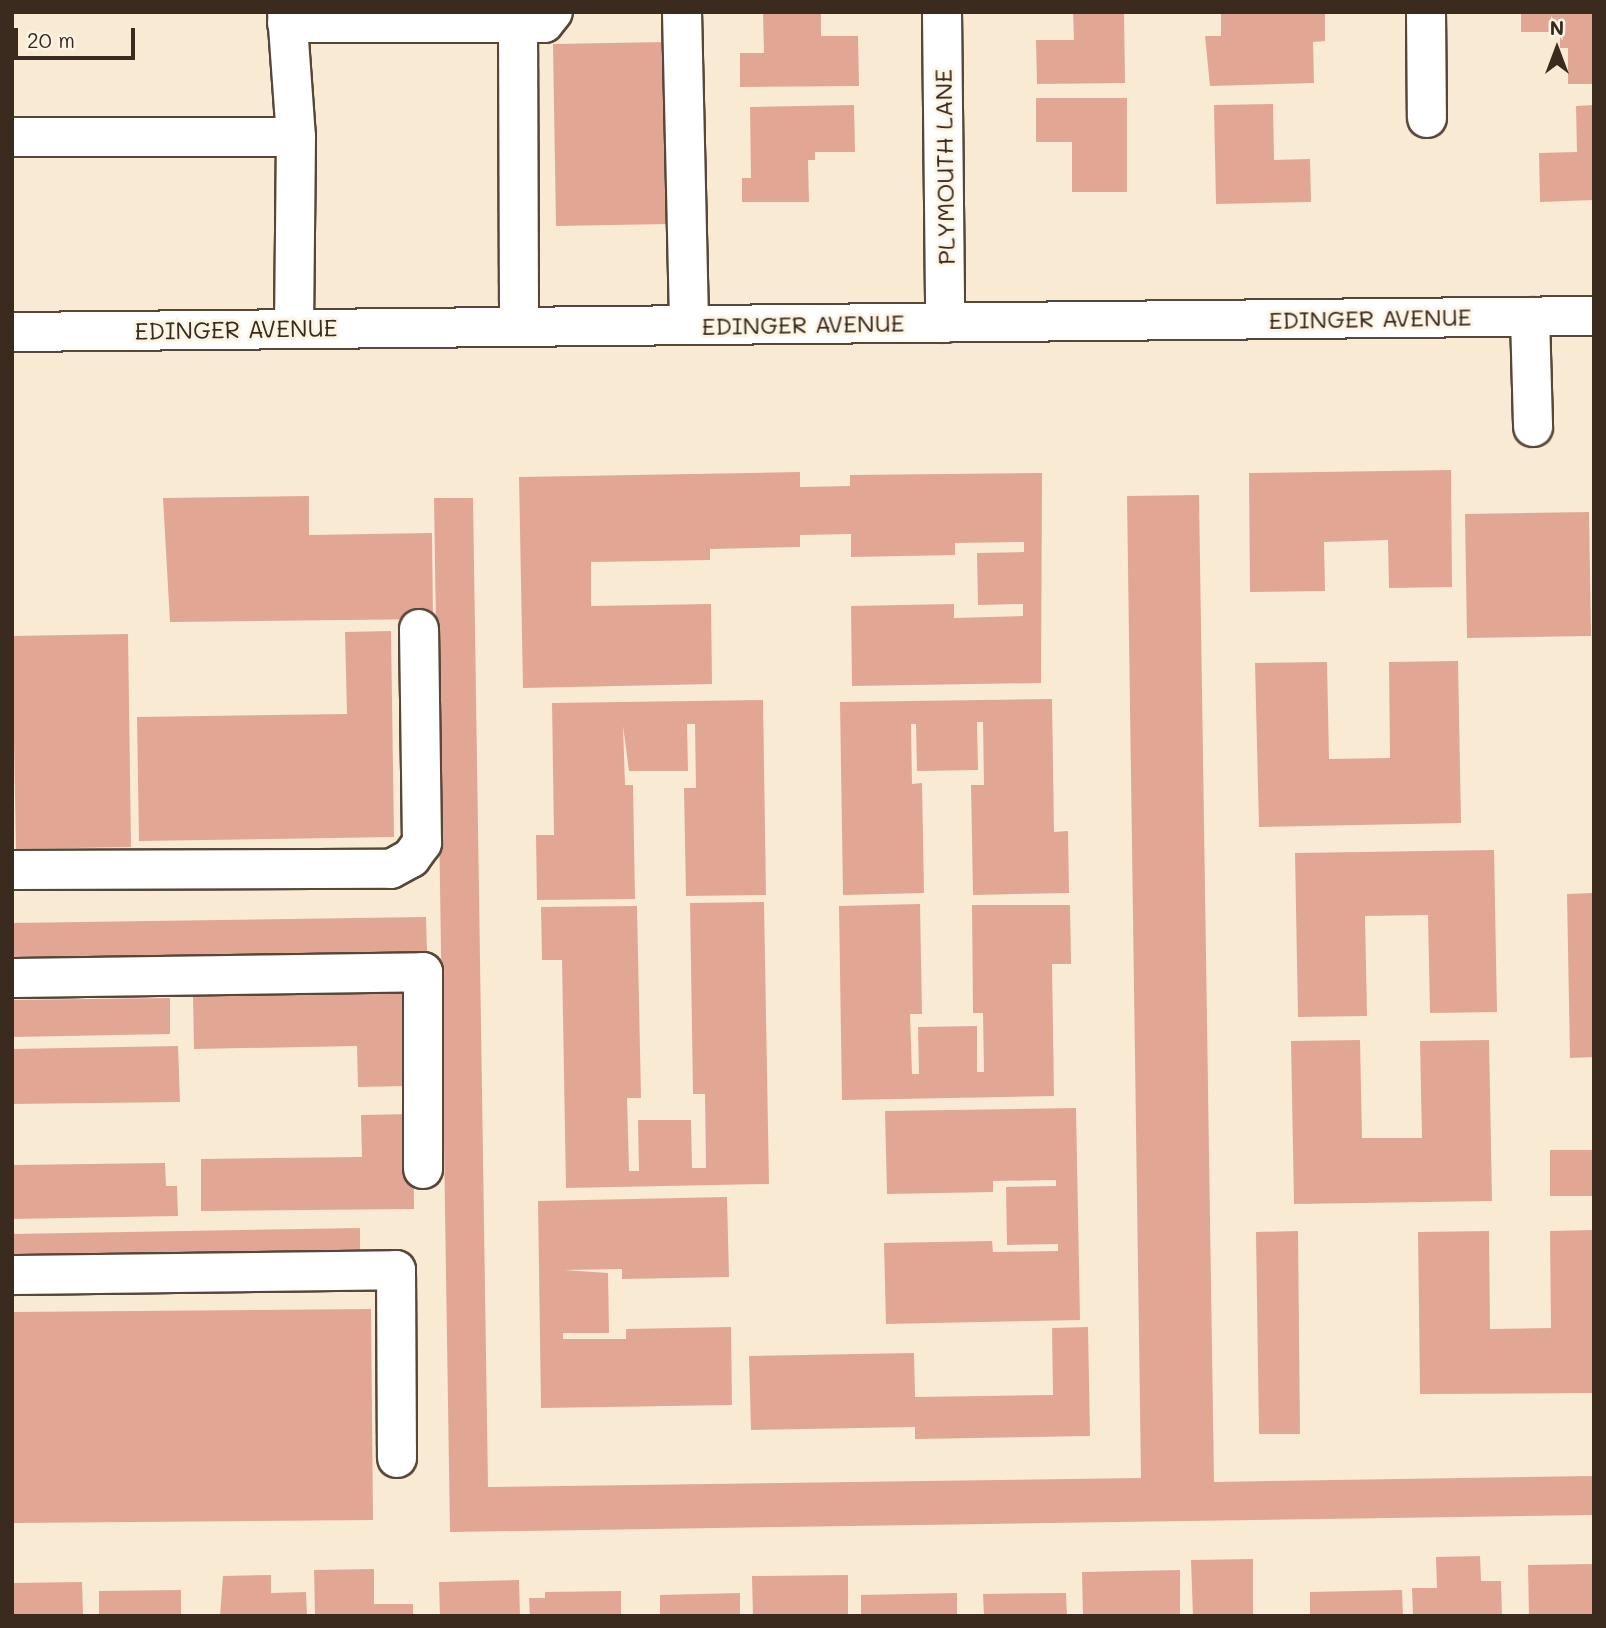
<!DOCTYPE html>
<style>
body{margin:0}
#map{position:relative;width:1606px;height:1628px;overflow:hidden;background:#f8ead3;font-family:Mali,sans-serif}
div>[style]{position:absolute}
[style*='--x']{left:calc(var(--x)*1px);top:calc(var(--y)*1px);width:calc(var(--w)*1px);rotate:calc(var(--a)*1deg)}
.building>*{inset:0;background:#e2a794}
.roads{filter:drop-shadow(2px 0 #574739) drop-shadow(-2px 0 #574739) drop-shadow(0 2px #574739) drop-shadow(0 -2px #574739)}
.minor>*{height:38px;margin:-19px;padding:0 19px;transform-origin:19px;border-radius:19px;background:#fff}
.major>*{height:38px;margin:-19px;padding:0 19px;transform-origin:19px;border-radius:19px;background:#fff}
span{translate:-50% -50%;white-space:nowrap;text-align:center;line-height:1.15;-webkit-text-stroke:6px #fcf5e5;paint-order:stroke}
.street-label{font-size:24px;color:#3b2a1e}
.frame{position:absolute;inset:0;border:14px solid #3b2a1e;pointer-events:none}
.north{position:absolute;left:1522px;top:14px;width:70px;height:70px;-webkit-text-stroke:5px #fcf5e5;paint-order:stroke;rotate:0deg;font-size:19px;font-weight:700;line-height:28px;text-align:center;color:#3b2a1e}
.north::after{content:'';display:block;margin:auto;width:24px;height:32px;background:#3b2a1e;clip-path:polygon(50% 0,100% 100%,50% 72%,0 100%)}
.scale{position:absolute;left:14px;top:28px;width:121px;height:32px;box-sizing:border-box;border:4px solid #3b2a1e;border-top:0;padding-left:9px;font-size:21px;line-height:24px;white-space:nowrap;color:#3b2a1e;-webkit-text-stroke:5px #fcf5e5;paint-order:stroke}
</style>
<div id="map">
<div class="building">
<i style="clip-path:polygon(763px 12px,821px 12px,821px 36px,858px 36px,859px 86px,740px 87px,740px 53px,764px 53px)"></i>
<i style="clip-path:polygon(1073px 12px,1124px 12px,1125px 83px,1037px 84px,1036px 40px,1074px 40px)"></i>
<i style="clip-path:polygon(1221px 12px,1325px 12px,1325px 41px,1313px 42px,1314px 83px,1210px 86px,1205px 36px,1221px 36px)"></i>
<i style="clip-path:polygon(1521px 12px,1594px 12px,1594px 84px,1568px 84px,1568px 48px,1560px 48px,1560px 32px,1521px 32px)"></i>
<i style="clip-path:polygon(665px 42px,668px 224px,556px 226px,553px 44px)"></i>
<i style="clip-path:polygon(1036px 98px,1127px 98px,1127px 192px,1072px 192px,1072px 142px,1036px 142px)"></i>
<i style="clip-path:polygon(1273px 104px,1274px 160px,1310px 159px,1311px 202px,1216px 204px,1214px 105px)"></i>
<i style="clip-path:polygon(854px 105px,855px 152px,815px 152px,815px 160px,808px 160px,809px 202px,742px 202px,742px 178px,751px 178px,750px 107px)"></i>
<i style="clip-path:polygon(1594px 105px,1594px 200px,1540px 202px,1539px 153px,1577px 152px,1576px 106px)"></i>
<i style="clip-path:polygon(1451px 470px,1452px 587px,1389px 588px,1388px 540px,1324px 542px,1325px 591px,1250px 592px,1249px 473px)"></i>
<i style="clip-path:polygon(800px 472px,800px 487px,850px 486px,850px 475px,1042px 473px,1041px 683px,852px 686px,851px 606px,954px 604px,954px 618px,1023px 616px,1023px 604px,978px 605px,977px 553px,1024px 552px,1024px 542px,955px 543px,955px 555px,851px 557px,851px 534px,800px 535px,800px 547px,710px 549px,710px 560px,591px 562px,591px 606px,711px 604px,712px 684px,523px 688px,519px 477px)"></i>
<i style="clip-path:polygon(1199px 495px,1214px 1482px,1594px 1476px,1594px 1515px,450px 1532px,434px 498px,473px 498px,488px 1487px,1141px 1478px,1127px 496px)"></i>
<i style="clip-path:polygon(309px 496px,309px 535px,432px 533px,433px 619px,170px 622px,163px 498px)"></i>
<i style="clip-path:polygon(1589px 512px,1591px 636px,1467px 638px,1465px 514px)"></i>
<i style="clip-path:polygon(391px 631px,394px 837px,139px 841px,137px 717px,347px 714px,345px 632px)"></i>
<i style="clip-path:polygon(128px 634px,131px 847px,16px 849px,12px 636px)"></i>
<i style="clip-path:polygon(1458px 661px,1461px 823px,1259px 827px,1255px 663px,1327px 662px,1329px 759px,1390px 758px,1389px 662px)"></i>
<i style="clip-path:polygon(1052px 699px,1054px 832px,1068px 831px,1069px 893px,973px 895px,971px 785px,984px 785px,983px 722px,977px 722px,978px 770px,917px 771px,916px 724px,911px 724px,912px 784px,922px 783px,924px 893px,843px 895px,840px 702px)"></i>
<i style="clip-path:polygon(763px 700px,766px 895px,686px 896px,684px 788px,696px 788px,695px 724px,687px 724px,688px 771px,629px 771px,623px 726px,625px 785px,633px 785px,635px 899px,537px 900px,536px 835px,554px 835px,552px 703px)"></i>
<i style="clip-path:polygon(1494px 850px,1497px 1012px,1430px 1013px,1428px 915px,1365px 916px,1367px 1016px,1298px 1017px,1295px 853px)"></i>
<i style="clip-path:polygon(1594px 893px,1594px 1057px,1570px 1058px,1567px 894px)"></i>
<i style="clip-path:polygon(764px 902px,769px 1184px,566px 1188px,562px 960px,542px 960px,541px 907px,637px 906px,641px 1098px,627px 1098px,629px 1171px,639px 1171px,638px 1120px,691px 1120px,692px 1168px,706px 1168px,705px 1094px,693px 1094px,690px 903px)"></i>
<i style="clip-path:polygon(920px 904px,922px 1014px,910px 1014px,912px 1074px,919px 1074px,918px 1027px,977px 1026px,977px 1072px,984px 1072px,983px 1013px,973px 1013px,972px 905px,1070px 905px,1071px 964px,1052px 964px,1054px 1096px,842px 1100px,839px 906px)"></i>
<i style="clip-path:polygon(426px 917px,427px 954px,12px 960px,12px 923px)"></i>
<i style="clip-path:polygon(405px 993px,406px 1086px,358px 1087px,357px 1046px,194px 1049px,193px 996px)"></i>
<i style="clip-path:polygon(170px 998px,170px 1034px,12px 1037px,12px 1000px)"></i>
<i style="clip-path:polygon(1360px 1040px,1362px 1138px,1422px 1138px,1420px 1041px,1489px 1040px,1492px 1201px,1294px 1204px,1291px 1041px)"></i>
<i style="clip-path:polygon(178px 1046px,180px 1102px,12px 1104px,12px 1049px)"></i>
<i style="clip-path:polygon(1076px 1108px,1080px 1320px,886px 1324px,884px 1243px,992px 1241px,993px 1252px,1058px 1251px,1058px 1244px,1007px 1245px,1006px 1187px,1056px 1186px,1056px 1180px,993px 1181px,993px 1192px,887px 1194px,885px 1111px)"></i>
<i style="clip-path:polygon(413px 1114px,414px 1209px,201px 1211px,201px 1159px,362px 1157px,361px 1115px)"></i>
<i style="clip-path:polygon(1550px 1150px,1594px 1150px,1594px 1196px,1550px 1196px)"></i>
<i style="clip-path:polygon(165px 1163px,166px 1186px,177px 1186px,178px 1216px,12px 1219px,12px 1165px)"></i>
<i style="clip-path:polygon(727px 1197px,729px 1277px,622px 1279px,622px 1269px,564px 1270px,608px 1273px,609px 1333px,563px 1333px,563px 1339px,626px 1339px,626px 1329px,731px 1327px,732px 1405px,541px 1408px,538px 1201px)"></i>
<i style="clip-path:polygon(360px 1228px,360px 1267px,12px 1273px,12px 1234px)"></i>
<i style="clip-path:polygon(1594px 1230px,1594px 1393px,1420px 1394px,1418px 1232px,1489px 1231px,1490px 1329px,1551px 1328px,1550px 1231px)"></i>
<i style="clip-path:polygon(1298px 1231px,1300px 1434px,1259px 1434px,1256px 1232px)"></i>
<i style="clip-path:polygon(371px 1309px,373px 1520px,12px 1523px,12px 1312px)"></i>
<i style="clip-path:polygon(1088px 1327px,1090px 1436px,915px 1439px,915px 1427px,751px 1430px,749px 1356px,914px 1353px,915px 1397px,1053px 1395px,1052px 1328px)"></i>
<i style="clip-path:polygon(1480px 1556px,1481px 1581px,1501px 1581px,1502px 1616px,1413px 1616px,1412px 1588px,1437px 1588px,1436px 1557px)"></i>
<i style="clip-path:polygon(1253px 1559px,1253px 1616px,1193px 1616px,1191px 1560px)"></i>
<i style="clip-path:polygon(1594px 1564px,1594px 1616px,1529px 1616px,1528px 1565px)"></i>
<i style="clip-path:polygon(374px 1569px,374px 1604px,413px 1604px,413px 1616px,315px 1616px,314px 1570px)"></i>
<i style="clip-path:polygon(1180px 1570px,1180px 1616px,1083px 1616px,1082px 1572px)"></i>
<i style="clip-path:polygon(271px 1575px,271px 1593px,306px 1592px,307px 1616px,220px 1616px,223px 1576px)"></i>
<i style="clip-path:polygon(848px 1575px,848px 1616px,753px 1616px,752px 1576px)"></i>
<i style="clip-path:polygon(519px 1580px,520px 1616px,440px 1616px,439px 1582px)"></i>
<i style="clip-path:polygon(82px 1582px,83px 1616px,12px 1616px,12px 1583px)"></i>
<i style="clip-path:polygon(181px 1590px,181px 1616px,99px 1616px,99px 1591px)"></i>
<i style="clip-path:polygon(1402px 1590px,1403px 1616px,1310px 1616px,1310px 1592px)"></i>
<i style="clip-path:polygon(621px 1591px,621px 1616px,530px 1616px,529px 1598px,545px 1598px,545px 1592px)"></i>
<i style="clip-path:polygon(740px 1593px,740px 1616px,660px 1616px,660px 1595px)"></i>
<i style="clip-path:polygon(957px 1593px,957px 1616px,861px 1616px,861px 1595px)"></i>
<i style="clip-path:polygon(1066px 1593px,1067px 1616px,984px 1616px,983px 1594px)"></i>
</div>
<div class="roads">
<div class="minor">
<i style="--x:287;--y:12;--w:125;--a:85.9"></i>
<i style="--x:296;--y:137;--w:192;--a:90.6"></i>
<i style="--x:682;--y:12;--w:313;--a:88.7"></i>
<i style="--x:942;--y:12;--w:311;--a:89.4"></i>
<i style="--x:1426;--y:12;--w:106;--a:89.5"></i>
<i style="--x:287;--y:23;--w:257;--a:0"></i>
<i style="--x:544;--y:23;--w:14;--a:-51"></i>
<i style="--x:518;--y:23;--w:304;--a:89.8"></i>
<i style="--x:12;--y:137;--w:284;--a:0"></i>
<i style="--x:1530;--y:317;--w:110;--a:88.4"></i>
<i style="--x:12;--y:870;--w:379;--a:-0.2"></i>
<i style="--x:391;--y:869;--w:23;--a:-29"></i>
<i style="--x:411;--y:858;--w:19;--a:-54"></i>
<i style="--x:422;--y:843;--w:214;--a:-90.8"></i>
<i style="--x:12;--y:978;--w:411;--a:-0.8"></i>
<i style="--x:423;--y:972;--w:197;--a:90"></i>
<i style="--x:12;--y:1275;--w:384;--a:-0.7"></i>
<i style="--x:396;--y:1270;--w:188;--a:89.7"></i>
</div>
<div class="major">
<i style="--x:12;--y:332;--w:1582;--a:-0.58"></i>
</div>
</div>
<div class="street-label">
<span style="left:944px;top:167px;rotate:-91deg">PLYMOUTH LANE</span>
<span style="left:1370px;top:318px;rotate:-1deg">EDINGER AVENUE</span>
<span style="left:803px;top:324px;rotate:-1deg">EDINGER AVENUE</span>
<span style="left:236px;top:329px;rotate:-1deg">EDINGER AVENUE</span>
</div>
<div class="frame"></div>
<div class="north">N</div>
<div class="scale">20 m</div>
</div>
